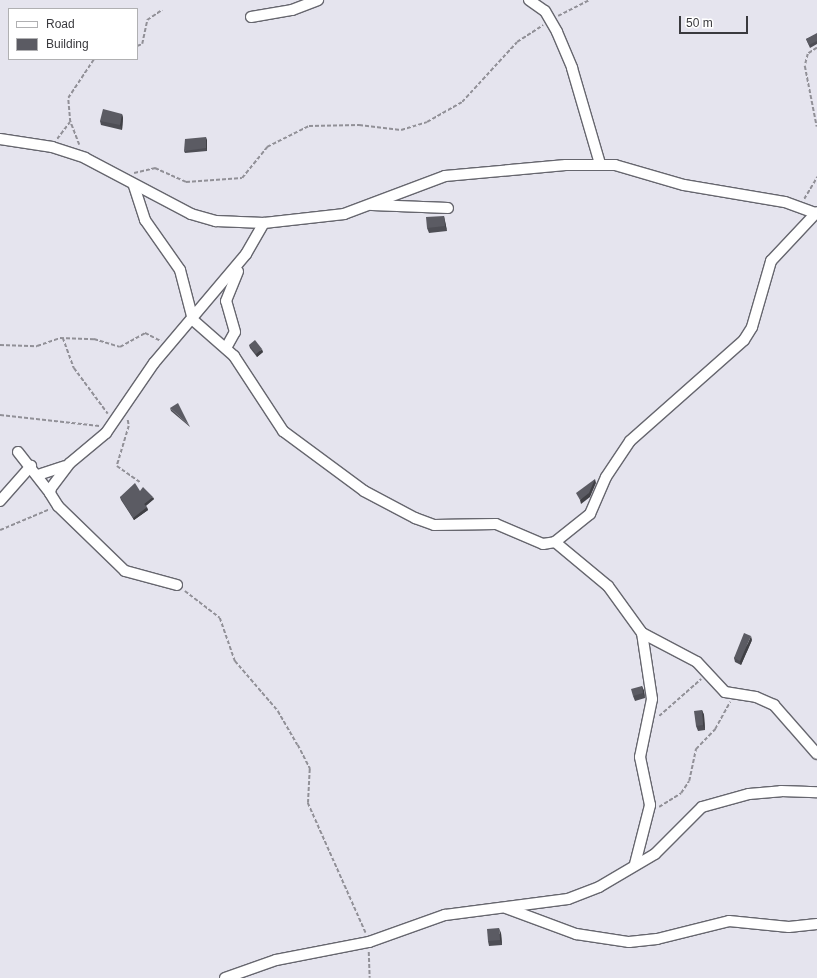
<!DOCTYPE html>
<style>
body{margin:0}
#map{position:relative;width:817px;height:978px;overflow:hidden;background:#e5e4ee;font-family:Helvetica,sans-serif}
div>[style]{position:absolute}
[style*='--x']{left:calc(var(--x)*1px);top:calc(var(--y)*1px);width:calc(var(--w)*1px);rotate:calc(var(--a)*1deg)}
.path>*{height:1.5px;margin-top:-0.75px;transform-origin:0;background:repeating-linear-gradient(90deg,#919097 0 4px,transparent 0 6px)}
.roads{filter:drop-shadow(1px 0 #66666e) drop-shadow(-1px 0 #66666e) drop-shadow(0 1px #66666e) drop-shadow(0 -1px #66666e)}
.minor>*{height:10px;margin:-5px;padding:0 5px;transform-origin:5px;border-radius:5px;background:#fff}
.wall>*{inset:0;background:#4e4e55}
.shaded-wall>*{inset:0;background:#404045}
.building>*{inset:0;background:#5b5b63}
span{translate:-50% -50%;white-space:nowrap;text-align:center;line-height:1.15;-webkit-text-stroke:4px #fff;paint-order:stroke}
.legend{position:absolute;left:8px;top:8px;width:130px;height:52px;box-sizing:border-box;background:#fff;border:1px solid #b0b0b2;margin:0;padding:5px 7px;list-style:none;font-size:12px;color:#3a3a3e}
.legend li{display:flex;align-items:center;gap:8px;height:20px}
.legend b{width:20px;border:1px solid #b0b0b2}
.scale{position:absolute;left:679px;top:16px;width:69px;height:18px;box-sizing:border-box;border:2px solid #3a3a3e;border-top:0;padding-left:5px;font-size:12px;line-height:14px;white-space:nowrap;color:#3a3a3e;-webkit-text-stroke:3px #fff;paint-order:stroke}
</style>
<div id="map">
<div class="path">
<i style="--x:558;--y:16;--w:35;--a:-27"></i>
<i style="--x:137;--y:46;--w:5;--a:-22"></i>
<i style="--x:142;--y:44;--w:25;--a:-78"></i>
<i style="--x:147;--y:20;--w:18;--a:-34"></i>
<i style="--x:817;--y:48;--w:11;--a:146"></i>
<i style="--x:808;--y:54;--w:12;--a:104"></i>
<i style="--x:805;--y:66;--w:62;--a:78.9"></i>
<i style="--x:57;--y:139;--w:21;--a:-53"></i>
<i style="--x:79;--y:145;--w:25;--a:-111"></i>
<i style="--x:70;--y:122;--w:24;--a:-95"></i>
<i style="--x:68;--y:98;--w:47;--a:-56.3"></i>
<i style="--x:134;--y:173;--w:22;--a:-13"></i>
<i style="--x:155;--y:168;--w:34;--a:24"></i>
<i style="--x:186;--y:182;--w:56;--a:-4.1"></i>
<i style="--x:242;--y:178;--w:40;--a:-51"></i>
<i style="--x:267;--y:147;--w:47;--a:-26.6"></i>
<i style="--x:309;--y:126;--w:50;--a:-1.1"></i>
<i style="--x:359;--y:125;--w:42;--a:6.8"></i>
<i style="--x:401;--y:130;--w:27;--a:-17"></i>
<i style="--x:427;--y:122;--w:40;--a:-29.7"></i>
<i style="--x:462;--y:102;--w:81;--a:-47.5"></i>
<i style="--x:517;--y:42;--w:31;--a:-33"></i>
<i style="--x:804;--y:199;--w:26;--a:-59"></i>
<i style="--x:63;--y:338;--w:32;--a:70"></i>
<i style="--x:74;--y:368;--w:57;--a:53.5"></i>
<i style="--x:0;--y:345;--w:37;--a:2"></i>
<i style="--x:37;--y:346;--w:24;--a:-19"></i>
<i style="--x:60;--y:338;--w:34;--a:2"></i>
<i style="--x:94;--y:339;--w:27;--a:17"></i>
<i style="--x:120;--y:347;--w:29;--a:-29"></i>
<i style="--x:145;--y:333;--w:18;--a:27"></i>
<i style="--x:0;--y:415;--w:100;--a:6.3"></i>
<i style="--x:128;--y:420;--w:6;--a:81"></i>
<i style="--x:129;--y:426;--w:42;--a:106.7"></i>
<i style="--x:117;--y:466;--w:29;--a:35"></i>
<i style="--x:0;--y:530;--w:54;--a:-22.8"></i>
<i style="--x:185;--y:591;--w:44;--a:37.6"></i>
<i style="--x:220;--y:618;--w:46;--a:70.8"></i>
<i style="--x:235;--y:661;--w:66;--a:49.3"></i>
<i style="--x:278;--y:711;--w:39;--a:60"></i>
<i style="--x:298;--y:745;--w:27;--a:63"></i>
<i style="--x:310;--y:769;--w:34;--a:93"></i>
<i style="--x:308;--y:803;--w:142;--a:66"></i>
<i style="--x:659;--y:716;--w:56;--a:-41.4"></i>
<i style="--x:659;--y:807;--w:26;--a:-32"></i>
<i style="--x:681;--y:793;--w:14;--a:-56"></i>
<i style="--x:689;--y:781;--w:33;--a:-78"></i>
<i style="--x:696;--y:749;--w:28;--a:-46"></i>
<i style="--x:715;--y:729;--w:31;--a:-61"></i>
<i style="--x:369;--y:952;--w:26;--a:88"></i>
</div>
<div class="roads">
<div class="minor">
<i style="--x:529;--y:0;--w:19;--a:35"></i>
<i style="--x:545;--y:11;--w:24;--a:60"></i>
<i style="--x:557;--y:32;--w:39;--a:67"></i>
<i style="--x:572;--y:68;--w:100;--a:73.7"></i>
<i style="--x:251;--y:17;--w:42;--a:-9.7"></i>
<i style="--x:292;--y:10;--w:28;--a:-21"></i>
<i style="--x:0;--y:139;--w:53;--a:8.7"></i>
<i style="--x:52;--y:147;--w:35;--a:18"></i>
<i style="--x:85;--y:158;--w:120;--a:27.8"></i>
<i style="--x:191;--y:214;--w:26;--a:16"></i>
<i style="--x:216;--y:221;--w:48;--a:2.4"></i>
<i style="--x:264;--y:223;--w:81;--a:-6.4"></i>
<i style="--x:344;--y:214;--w:108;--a:-20.6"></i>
<i style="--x:445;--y:176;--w:121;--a:-5.2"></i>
<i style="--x:566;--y:165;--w:49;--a:0"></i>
<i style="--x:615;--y:165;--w:72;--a:16.2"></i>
<i style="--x:684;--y:185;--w:102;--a:9.6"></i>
<i style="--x:785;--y:202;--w:32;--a:20"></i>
<i style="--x:134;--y:186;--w:36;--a:72"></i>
<i style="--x:145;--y:220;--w:61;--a:55"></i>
<i style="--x:180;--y:270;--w:52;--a:75.4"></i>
<i style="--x:193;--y:320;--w:55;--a:41.3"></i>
<i style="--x:234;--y:356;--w:90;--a:56.8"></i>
<i style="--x:283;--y:431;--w:101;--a:36.5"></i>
<i style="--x:364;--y:491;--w:58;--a:27.9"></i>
<i style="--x:415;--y:518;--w:20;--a:20"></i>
<i style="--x:434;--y:525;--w:62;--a:-0.9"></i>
<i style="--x:496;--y:524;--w:51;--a:23.1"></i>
<i style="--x:543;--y:544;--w:12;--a:-9"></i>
<i style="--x:555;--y:542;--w:45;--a:-38.7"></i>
<i style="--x:590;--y:514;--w:40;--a:-66.6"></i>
<i style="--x:606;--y:477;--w:43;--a:-56.3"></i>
<i style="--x:630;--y:441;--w:152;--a:-41.5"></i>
<i style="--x:744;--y:340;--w:15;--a:-58"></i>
<i style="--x:752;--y:327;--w:69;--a:-73.9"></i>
<i style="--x:771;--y:261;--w:67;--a:-46.8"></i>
<i style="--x:372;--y:205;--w:76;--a:2.3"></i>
<i style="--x:226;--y:348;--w:18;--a:-61"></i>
<i style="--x:235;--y:332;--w:32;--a:-106"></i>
<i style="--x:226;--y:301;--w:32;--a:-68"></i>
<i style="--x:18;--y:452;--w:52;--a:52"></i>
<i style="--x:38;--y:475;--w:28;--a:-18"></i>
<i style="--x:0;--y:501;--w:47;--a:-48.5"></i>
<i style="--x:555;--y:542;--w:69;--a:39.7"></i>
<i style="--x:608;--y:586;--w:58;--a:54.1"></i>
<i style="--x:642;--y:633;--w:62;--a:27.8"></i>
<i style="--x:697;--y:662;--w:41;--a:47"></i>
<i style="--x:725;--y:692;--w:31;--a:9"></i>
<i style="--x:756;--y:697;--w:20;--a:24"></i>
<i style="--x:774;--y:705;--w:65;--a:48.7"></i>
<i style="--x:177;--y:585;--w:54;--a:-164.9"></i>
<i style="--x:125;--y:571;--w:93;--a:-135.9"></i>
<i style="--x:58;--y:506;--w:15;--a:-122"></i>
<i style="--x:50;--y:493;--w:5;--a:-79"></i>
<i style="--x:51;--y:488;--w:31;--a:-53"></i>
<i style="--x:70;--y:463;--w:47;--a:-39.8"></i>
<i style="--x:106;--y:433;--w:85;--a:-55.6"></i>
<i style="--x:154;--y:363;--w:143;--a:-49.8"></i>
<i style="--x:246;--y:254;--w:36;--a:-60"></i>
<i style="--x:635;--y:864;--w:61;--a:-75.7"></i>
<i style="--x:650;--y:805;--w:49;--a:-101.8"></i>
<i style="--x:640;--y:757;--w:59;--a:-78.3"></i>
<i style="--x:652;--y:699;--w:67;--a:-98.6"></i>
<i style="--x:506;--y:908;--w:75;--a:20.4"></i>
<i style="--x:576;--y:934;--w:54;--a:8.6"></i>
<i style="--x:629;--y:942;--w:28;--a:-6"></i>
<i style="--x:657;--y:939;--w:74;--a:-14"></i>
<i style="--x:729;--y:921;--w:60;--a:5.7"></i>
<i style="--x:789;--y:927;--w:28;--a:-6"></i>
<i style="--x:225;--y:978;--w:54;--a:-19.4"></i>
<i style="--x:276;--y:960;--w:95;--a:-11"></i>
<i style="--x:369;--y:942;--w:81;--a:-19.6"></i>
<i style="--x:445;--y:915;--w:124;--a:-7.4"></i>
<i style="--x:568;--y:899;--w:33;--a:-21"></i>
<i style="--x:599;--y:887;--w:65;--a:-30.5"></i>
<i style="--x:655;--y:854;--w:66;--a:-45"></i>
<i style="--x:702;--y:807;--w:49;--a:-15.5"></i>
<i style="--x:749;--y:794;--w:32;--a:-5"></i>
<i style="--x:781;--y:791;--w:36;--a:2"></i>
</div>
</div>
<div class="wall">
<i style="clip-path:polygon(817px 34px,817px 44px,810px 48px,806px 39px)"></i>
<i style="clip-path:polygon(122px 114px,123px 118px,122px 130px,101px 125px,100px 121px)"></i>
<i style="clip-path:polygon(207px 140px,207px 151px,185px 153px,184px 151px)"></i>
<i style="clip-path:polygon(444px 216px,447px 231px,429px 233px,427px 228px)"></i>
<i style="clip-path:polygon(249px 345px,263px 352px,257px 357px,250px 348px)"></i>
<i style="clip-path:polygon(170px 408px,189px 425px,190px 427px,171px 411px)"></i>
<i style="clip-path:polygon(140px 491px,154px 499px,146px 506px,148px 510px,134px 520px,121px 500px,120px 497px)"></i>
<i style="clip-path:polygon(752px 640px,741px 665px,735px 662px,734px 658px)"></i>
<i style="clip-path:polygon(642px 686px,644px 691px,645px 698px,635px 701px,633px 696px)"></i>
<i style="clip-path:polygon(702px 710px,704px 715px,705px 730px,698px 731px,696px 726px)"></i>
<i style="clip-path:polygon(501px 933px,502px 945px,489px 946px,488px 941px)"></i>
</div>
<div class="shaded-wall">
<i style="clip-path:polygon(122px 114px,123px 118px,122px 130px,120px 125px)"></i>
<i style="clip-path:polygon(206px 137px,207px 140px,207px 151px,206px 148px)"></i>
<i style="clip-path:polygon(444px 216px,447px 231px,445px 226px)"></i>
<i style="clip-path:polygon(262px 349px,263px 352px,257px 357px,256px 354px)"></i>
<i style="clip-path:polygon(595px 479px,596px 483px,590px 497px,581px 504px,580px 500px)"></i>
<i style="clip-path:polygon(153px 497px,154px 499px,145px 506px,144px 504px)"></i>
<i style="clip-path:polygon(147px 507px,148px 510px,134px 520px,133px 518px)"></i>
<i style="clip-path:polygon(751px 636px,752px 640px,741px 665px,740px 661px)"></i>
<i style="clip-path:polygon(642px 686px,644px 691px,645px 698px,643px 693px)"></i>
<i style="clip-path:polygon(702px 710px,704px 715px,705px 730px,703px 725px)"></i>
<i style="clip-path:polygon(499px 928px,501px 933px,502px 945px,500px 940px)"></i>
</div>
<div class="building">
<i style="clip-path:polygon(817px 33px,817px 41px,809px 45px,806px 39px)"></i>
<i style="clip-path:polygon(103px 109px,122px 114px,120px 125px,100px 121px)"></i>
<i style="clip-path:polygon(206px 137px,206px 148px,184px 151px,185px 139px)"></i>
<i style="clip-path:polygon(444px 216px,445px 226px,427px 228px,426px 217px)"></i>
<i style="clip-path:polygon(255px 340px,262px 349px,256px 354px,249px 345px)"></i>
<i style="clip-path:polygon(178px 403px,189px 425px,170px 408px)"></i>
<i style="clip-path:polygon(595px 479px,589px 493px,580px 500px,576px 493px)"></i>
<i style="clip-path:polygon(135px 483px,140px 491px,143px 487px,153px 497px,144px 504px,147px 507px,133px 518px,120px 497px)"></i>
<i style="clip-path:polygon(744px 633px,751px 636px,740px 661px,734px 658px)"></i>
<i style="clip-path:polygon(642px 686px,643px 693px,633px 696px,631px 689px)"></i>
<i style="clip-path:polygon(702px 710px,703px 725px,696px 726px,694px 711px)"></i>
<i style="clip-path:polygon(499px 928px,500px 940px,488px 941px,487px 929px)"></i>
</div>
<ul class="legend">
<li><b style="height:5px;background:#fff"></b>Road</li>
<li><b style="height:11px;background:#5b5b63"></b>Building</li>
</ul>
<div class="scale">50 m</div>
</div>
